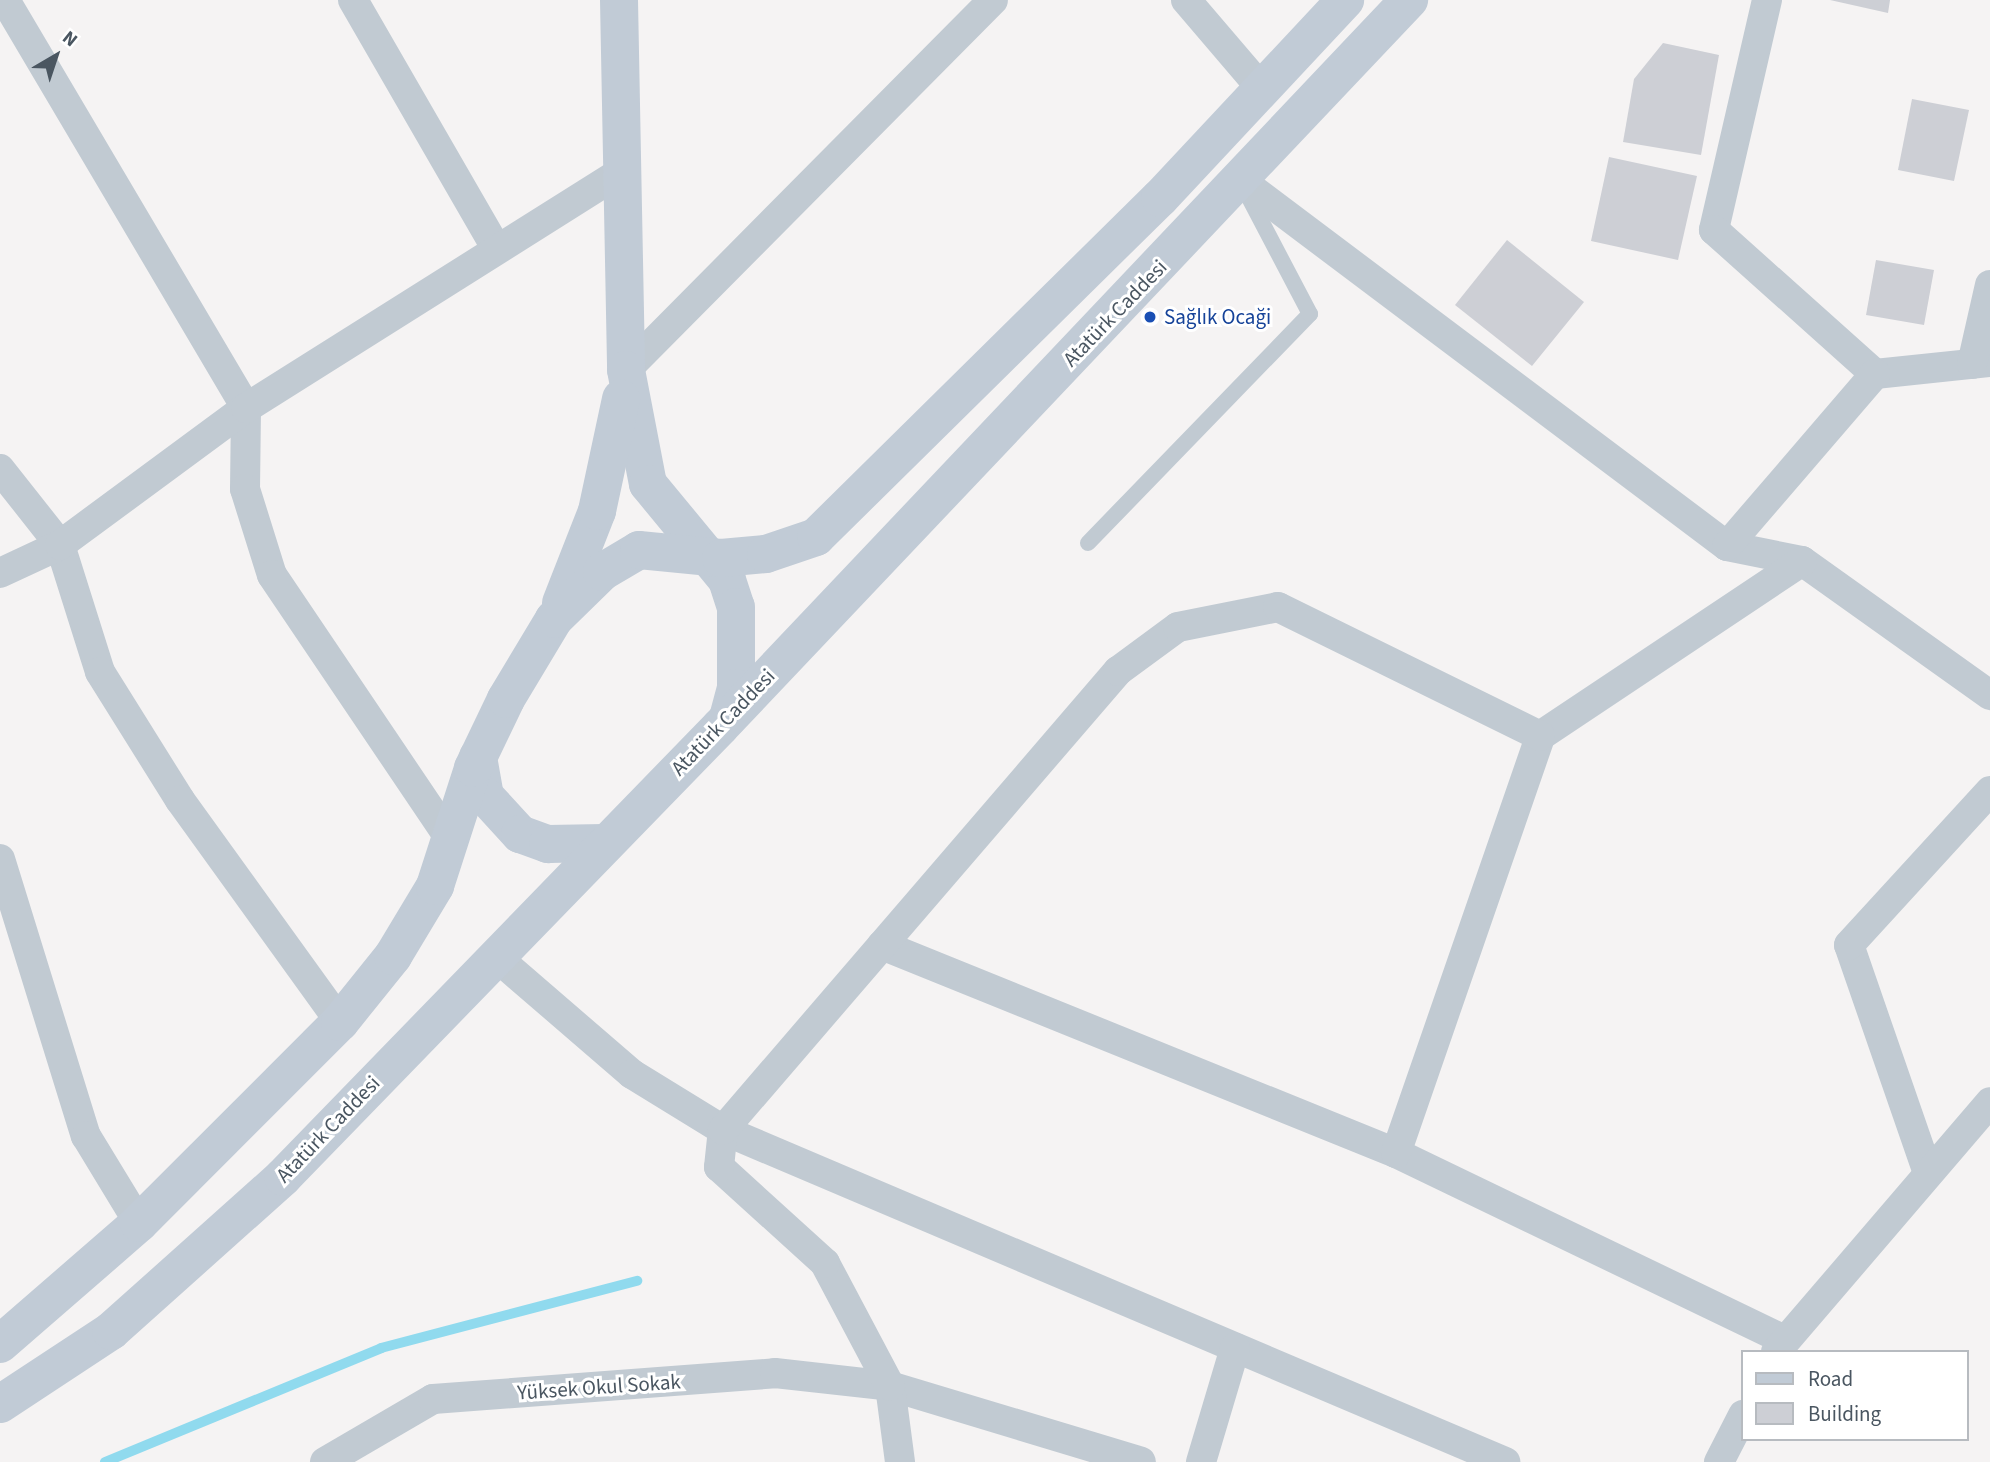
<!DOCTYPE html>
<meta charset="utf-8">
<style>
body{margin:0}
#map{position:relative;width:1990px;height:1462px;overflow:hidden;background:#f5f3f3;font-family:"Source Sans 3",sans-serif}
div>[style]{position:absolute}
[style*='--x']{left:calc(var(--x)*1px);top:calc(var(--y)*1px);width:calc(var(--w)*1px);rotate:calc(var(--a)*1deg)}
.stream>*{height:10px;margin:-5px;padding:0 5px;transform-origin:5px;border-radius:5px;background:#90daee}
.building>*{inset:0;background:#cdcfd5}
.lane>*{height:16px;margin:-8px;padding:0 8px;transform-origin:8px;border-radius:8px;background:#c1cad2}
.street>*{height:30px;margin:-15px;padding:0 15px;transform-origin:15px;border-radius:15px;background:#c1cad2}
.secondary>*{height:38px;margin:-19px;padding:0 19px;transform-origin:19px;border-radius:19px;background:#c1cbd6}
.dots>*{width:19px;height:19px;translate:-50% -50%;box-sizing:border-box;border:4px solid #fff;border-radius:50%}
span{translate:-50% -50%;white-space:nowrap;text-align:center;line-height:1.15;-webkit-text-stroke:6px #fff;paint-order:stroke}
.street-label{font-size:21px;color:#4a5661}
.transit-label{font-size:21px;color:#164399}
.left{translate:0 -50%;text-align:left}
.legend{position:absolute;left:1741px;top:1350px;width:228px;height:91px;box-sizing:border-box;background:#fff;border:2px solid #b7bbc0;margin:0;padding:9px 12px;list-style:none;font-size:21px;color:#4a5661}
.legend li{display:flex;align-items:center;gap:14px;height:35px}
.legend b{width:35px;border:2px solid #b7bbc0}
.north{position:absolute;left:21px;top:21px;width:70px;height:70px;-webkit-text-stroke:5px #fff;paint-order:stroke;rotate:39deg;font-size:19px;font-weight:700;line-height:28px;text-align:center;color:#4a5661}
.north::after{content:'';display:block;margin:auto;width:24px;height:32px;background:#4a5661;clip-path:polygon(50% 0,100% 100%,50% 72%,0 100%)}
</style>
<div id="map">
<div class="stream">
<i style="--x:105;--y:1462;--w:299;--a:-22.4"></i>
<i style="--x:381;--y:1348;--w:265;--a:-14.7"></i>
</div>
<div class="building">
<i style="clip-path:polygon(1830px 0,1890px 0,1888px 13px)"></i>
<i style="clip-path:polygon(1663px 43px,1719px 55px,1701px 155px,1623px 142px,1634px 79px)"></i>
<i style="clip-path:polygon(1912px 99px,1969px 110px,1954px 181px,1898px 170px)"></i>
<i style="clip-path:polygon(1609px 157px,1697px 176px,1678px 260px,1591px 241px)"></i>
<i style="clip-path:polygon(1507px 240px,1584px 302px,1532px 366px,1455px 305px)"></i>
<i style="clip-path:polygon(1876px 260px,1934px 270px,1924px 325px,1866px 315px)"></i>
</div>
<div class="lane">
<i style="--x:1088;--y:543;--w:319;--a:-45.9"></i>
<i style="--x:1310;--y:314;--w:138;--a:-117.7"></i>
</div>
<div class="street">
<i style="--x:5;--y:0;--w:474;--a:59.4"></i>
<i style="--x:246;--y:408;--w:81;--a:90.7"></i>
<i style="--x:245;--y:489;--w:90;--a:72.6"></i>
<i style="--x:272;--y:575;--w:318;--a:56"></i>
<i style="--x:353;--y:0;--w:284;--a:60"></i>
<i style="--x:1186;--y:0;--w:117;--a:49.5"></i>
<i style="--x:1767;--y:0;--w:236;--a:103"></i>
<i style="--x:1714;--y:230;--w:216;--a:41.8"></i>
<i style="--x:1875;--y:374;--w:116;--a:-6"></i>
<i style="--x:1240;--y:180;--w:609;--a:36.93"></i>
<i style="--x:1727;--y:546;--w:76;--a:11.3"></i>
<i style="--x:1802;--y:561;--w:231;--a:35.5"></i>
<i style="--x:1972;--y:364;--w:81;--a:-77.2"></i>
<i style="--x:626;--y:370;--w:521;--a:-45.23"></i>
<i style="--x:0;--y:469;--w:97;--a:51.7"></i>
<i style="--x:60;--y:545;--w:133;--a:72.5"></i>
<i style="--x:100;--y:672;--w:151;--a:58"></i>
<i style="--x:180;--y:800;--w:274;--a:54.2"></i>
<i style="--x:1727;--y:546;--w:227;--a:-49.3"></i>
<i style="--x:0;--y:573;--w:66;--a:-25"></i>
<i style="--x:60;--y:545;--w:231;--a:-36.4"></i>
<i style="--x:246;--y:408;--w:444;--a:-32.2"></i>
<i style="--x:0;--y:859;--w:290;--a:72.8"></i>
<i style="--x:86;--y:1136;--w:102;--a:58.7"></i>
<i style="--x:882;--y:945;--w:554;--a:22.03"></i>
<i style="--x:1396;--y:1153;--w:429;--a:25.7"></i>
<i style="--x:494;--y:955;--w:182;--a:40.8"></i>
<i style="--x:632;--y:1074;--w:107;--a:31.6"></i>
<i style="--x:723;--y:1130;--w:850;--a:23"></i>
<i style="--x:1396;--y:1153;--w:441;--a:-70.9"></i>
<i style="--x:1540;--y:736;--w:315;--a:-33.7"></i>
<i style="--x:1928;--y:1173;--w:241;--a:-109.1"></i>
<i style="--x:1849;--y:945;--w:209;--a:-47.5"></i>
<i style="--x:1776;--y:1352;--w:329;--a:-49.4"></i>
<i style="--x:325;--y:1462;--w:125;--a:-30.3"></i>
<i style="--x:433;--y:1399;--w:343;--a:-4.3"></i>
<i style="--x:775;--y:1373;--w:116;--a:6.4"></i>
<i style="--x:890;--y:1386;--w:262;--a:16.8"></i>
<i style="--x:900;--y:1462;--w:77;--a:-97.5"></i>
<i style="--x:890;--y:1386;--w:139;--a:-117.9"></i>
<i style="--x:825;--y:1263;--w:143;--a:-137.8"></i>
<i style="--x:719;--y:1167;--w:37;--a:-84"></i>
<i style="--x:723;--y:1130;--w:606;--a:-49.29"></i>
<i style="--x:1118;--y:671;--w:74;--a:-36.3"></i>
<i style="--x:1178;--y:627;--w:102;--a:-11.3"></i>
<i style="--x:1278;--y:607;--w:292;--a:26.2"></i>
<i style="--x:1201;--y:1462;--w:119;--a:-73.4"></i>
<i style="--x:1719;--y:1462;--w:53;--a:-62.9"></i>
</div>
<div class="secondary">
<i style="--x:619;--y:0;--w:370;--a:88.9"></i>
<i style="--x:626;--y:370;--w:116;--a:79.1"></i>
<i style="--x:648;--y:484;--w:124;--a:50.5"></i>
<i style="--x:727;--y:580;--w:28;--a:72"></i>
<i style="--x:736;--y:607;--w:81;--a:90"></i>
<i style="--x:736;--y:688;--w:31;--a:105"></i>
<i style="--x:561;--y:603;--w:99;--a:-68.6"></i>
<i style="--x:597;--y:511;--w:115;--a:-77.9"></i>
<i style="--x:478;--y:757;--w:40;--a:80"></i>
<i style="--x:485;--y:796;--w:52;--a:47.4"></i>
<i style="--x:520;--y:834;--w:30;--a:20"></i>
<i style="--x:548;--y:844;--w:56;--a:-1"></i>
<i style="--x:0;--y:1344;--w:184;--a:-41"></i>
<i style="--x:139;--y:1223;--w:284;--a:-45"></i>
<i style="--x:340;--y:1022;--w:85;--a:-51.2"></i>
<i style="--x:393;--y:956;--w:82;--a:-59"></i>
<i style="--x:435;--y:886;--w:124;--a:-72.1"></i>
<i style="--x:473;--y:768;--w:76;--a:-64.4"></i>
<i style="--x:506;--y:699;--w:93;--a:-59"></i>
<i style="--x:554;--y:619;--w:67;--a:-44.4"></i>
<i style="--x:602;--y:572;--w:43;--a:-30.7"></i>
<i style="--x:639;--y:550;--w:82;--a:5.6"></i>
<i style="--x:721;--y:558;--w:45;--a:-5.1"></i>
<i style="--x:766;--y:554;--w:53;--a:-18.8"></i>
<i style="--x:816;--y:537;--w:483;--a:-44.6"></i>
<i style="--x:1160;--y:198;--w:271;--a:-46.9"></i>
<i style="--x:0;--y:1404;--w:133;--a:-33.3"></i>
<i style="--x:111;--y:1331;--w:231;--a:-41.8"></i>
<i style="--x:283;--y:1177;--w:627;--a:-45.84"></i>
<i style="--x:720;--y:727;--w:1002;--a:-46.54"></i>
</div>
<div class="dots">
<i style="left:1150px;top:317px;background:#1a4fb4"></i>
</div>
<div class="street-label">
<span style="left:1115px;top:313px;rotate:-46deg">Atatürk Caddesi</span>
<span style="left:723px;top:722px;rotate:-46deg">Atatürk Caddesi</span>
<span style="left:328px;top:1129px;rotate:-46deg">Atatürk Caddesi</span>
<span style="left:599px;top:1387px;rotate:-4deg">Yüksek Okul Sokak</span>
</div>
<div class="transit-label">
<span class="left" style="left:1164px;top:317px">Sağlık Ocaği</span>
</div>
<ul class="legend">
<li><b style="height:9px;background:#c1cbd6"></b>Road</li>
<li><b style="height:19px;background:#cdcfd5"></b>Building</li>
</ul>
<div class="north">N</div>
</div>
